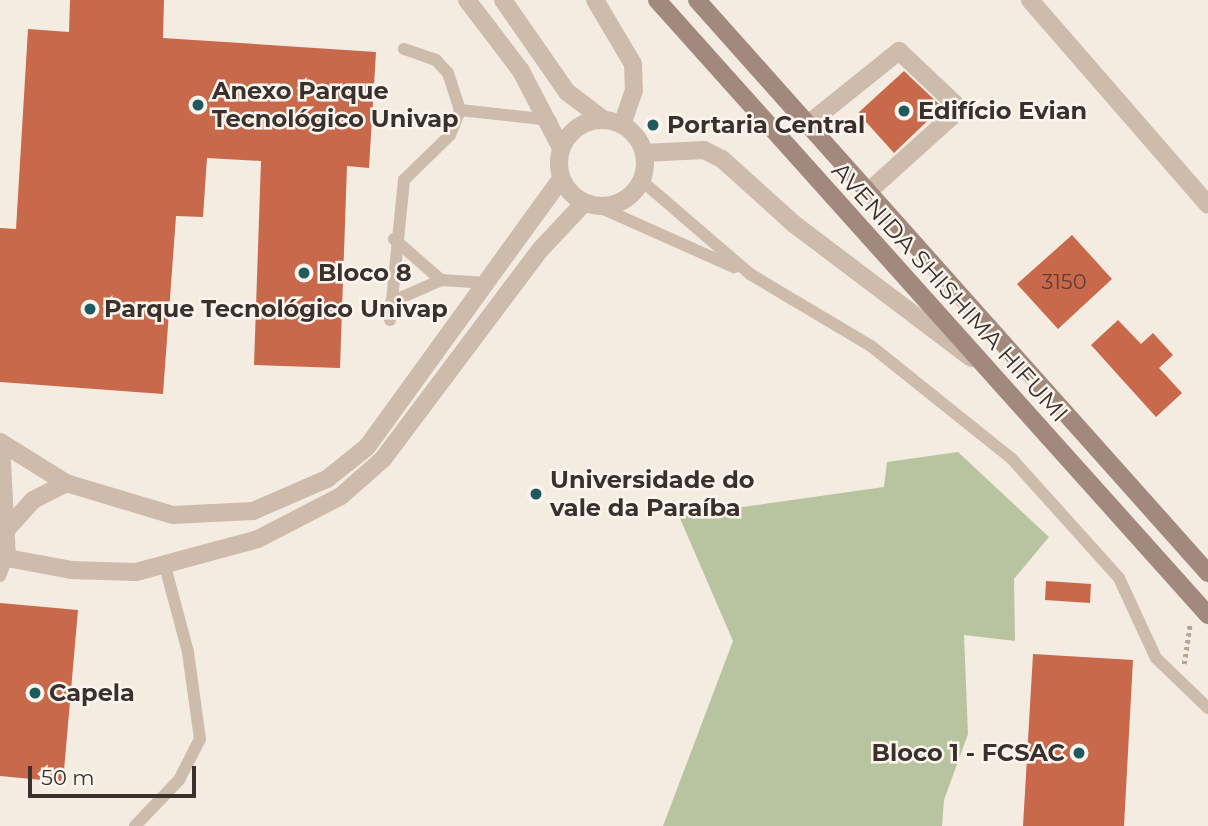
<!DOCTYPE html>
<meta charset="utf-8">
<style>
body{margin:0}
#map{position:relative;width:1208px;height:826px;overflow:hidden;background:#f4ebe1;font-family:Montserrat,sans-serif}
div>[style]{position:absolute}
[style*='--x']{left:calc(var(--x)*1px);top:calc(var(--y)*1px);width:calc(var(--w)*1px);rotate:calc(var(--a)*1deg)}
.green>*{inset:0;background:#b8c4a0}
.building>*{inset:0;background:#c8694b}
.path>*{height:4.5px;margin-top:-2.25px;transform-origin:0;background:repeating-linear-gradient(90deg,#b9a596 0 3.5px,transparent 0 7px)}
.lane>*{height:12px;margin:-6px;padding:0 6px;transform-origin:6px;border-radius:6px;background:#cdbbac}
.street>*{height:18px;margin:-9px;padding:0 9px;transform-origin:9px;border-radius:9px;background:#cdbbac}
.street>.ring{margin:-9px;padding:0;box-sizing:content-box;background:none;border:18px solid #cdbbac;border-radius:50%}
.secondary>*{height:18px;margin:-9px;padding:0 9px;transform-origin:9px;border-radius:9px;background:#a18a7d}
.dots>*{width:19px;height:19px;translate:-50% -50%;box-sizing:border-box;border:4px solid #fbf5ee;border-radius:50%}
span{translate:-50% -50%;white-space:nowrap;text-align:center;line-height:1.15;-webkit-text-stroke:5px #fbf5ee;paint-order:stroke}
.number-label{font-size:21px;color:#5e3e33}
.number-label span{-webkit-text-stroke-width:0}
.poi-label{font-size:24px;color:#3b302b;font-weight:700}
.left{translate:0 -50%;text-align:left}
.right{translate:-100% -50%;text-align:right}
.street-label{font-size:24px;color:#3b302b}
.scale{position:absolute;left:28px;top:766px;width:168px;height:32px;box-sizing:border-box;border:4px solid #3b302b;border-top:0;padding-left:9px;font-size:21px;line-height:24px;white-space:nowrap;color:#3b302b;-webkit-text-stroke:5px #fbf5ee;paint-order:stroke}
</style>
<div id="map">
<div class="green">
<i style="clip-path:polygon(958px 452px,1049px 537px,1014px 579px,1015px 641px,964px 635px,968px 734px,944px 800px,942px 826px,663px 826px,733px 641px,679px 516px,884px 487px,887px 462px)"></i>
</div>
<div class="building">
<i style="clip-path:polygon(70px 0,164px 0,163px 38px,376px 52px,369px 168px,347px 166px,340px 368px,254px 365px,261px 161px,207px 158px,203px 217px,176px 216px,163px 394px,0 382px,0 228px,16px 229px,28px 29px,69px 32px)"></i>
<i style="clip-path:polygon(904px 71px,942px 107px,894px 153px,858px 113px)"></i>
<i style="clip-path:polygon(1072px 235px,1112px 279px,1058px 329px,1017px 284px)"></i>
<i style="clip-path:polygon(1118px 320px,1141px 344px,1153px 333px,1173px 355px,1159px 368px,1182px 393px,1156px 417px,1091px 345px)"></i>
<i style="clip-path:polygon(1046px 581px,1091px 584px,1090px 603px,1045px 600px)"></i>
<i style="clip-path:polygon(0 603px,78px 610px,63px 782px,0 776px)"></i>
<i style="clip-path:polygon(1033px 654px,1133px 660px,1124px 826px,1023px 826px)"></i>
</div>
<div class="path">
<i style="--x:1184;--y:664;--w:40;--a:-81.5"></i>
</div>
<div class="lane">
<i style="--x:460;--y:110;--w:91;--a:6.3"></i>
<i style="--x:642;--y:181;--w:143;--a:40.7"></i>
<i style="--x:750;--y:274;--w:141;--a:30.8"></i>
<i style="--x:871;--y:346;--w:181;--a:38.7"></i>
<i style="--x:1012;--y:459;--w:160;--a:48"></i>
<i style="--x:1119;--y:578;--w:88;--a:65.2"></i>
<i style="--x:1156;--y:658;--w:72;--a:43.9"></i>
<i style="--x:599;--y:207;--w:148;--a:24"></i>
<i style="--x:394;--y:239;--w:62;--a:41.1"></i>
<i style="--x:441;--y:280;--w:46;--a:3.7"></i>
<i style="--x:391;--y:302;--w:55;--a:-23.7"></i>
<i style="--x:390;--y:320;--w:141;--a:-84.3"></i>
<i style="--x:404;--y:180;--w:64;--a:-44.4"></i>
<i style="--x:450;--y:135;--w:27;--a:-68"></i>
<i style="--x:460;--y:110;--w:39;--a:-108"></i>
<i style="--x:448;--y:73;--w:18;--a:-133"></i>
<i style="--x:436;--y:60;--w:34;--a:-161"></i>
<i style="--x:0;--y:576;--w:19;--a:-69"></i>
<i style="--x:135;--y:826;--w:64;--a:-46.3"></i>
<i style="--x:179;--y:780;--w:46;--a:-62.9"></i>
<i style="--x:200;--y:739;--w:88;--a:-97.9"></i>
<i style="--x:188;--y:652;--w:89;--a:-105"></i>
</div>
<div class="street">
<i style="--x:467;--y:0;--w:89;--a:52.7"></i>
<i style="--x:521;--y:71;--w:87;--a:62.5"></i>
<i style="--x:503;--y:0;--w:112;--a:55.2"></i>
<i style="--x:567;--y:92;--w:46;--a:37.1"></i>
<i style="--x:595;--y:0;--w:74;--a:59.3"></i>
<i style="--x:633;--y:64;--w:26;--a:88"></i>
<i style="--x:634;--y:90;--w:36;--a:109"></i>
<i style="--x:1030;--y:0;--w:271;--a:49"></i>
<i class="ring" style="left:559px;top:120px;width:68px;height:68px"></i>
<i style="--x:808;--y:124;--w:117;--a:-38.7"></i>
<i style="--x:899;--y:51;--w:77;--a:43.4"></i>
<i style="--x:955;--y:104;--w:14;--a:107"></i>
<i style="--x:951;--y:117;--w:112;--a:137.9"></i>
<i style="--x:644;--y:153;--w:60;--a:-2.9"></i>
<i style="--x:704;--y:150;--w:20;--a:27"></i>
<i style="--x:722;--y:159;--w:97;--a:42.1"></i>
<i style="--x:794;--y:224;--w:222;--a:37.1"></i>
<i style="--x:0;--y:442;--w:78;--a:31.8"></i>
<i style="--x:66;--y:483;--w:112;--a:16.7"></i>
<i style="--x:173;--y:515;--w:80;--a:-2.9"></i>
<i style="--x:253;--y:511;--w:81;--a:-23.4"></i>
<i style="--x:327;--y:479;--w:51;--a:-38.7"></i>
<i style="--x:367;--y:447;--w:331;--a:-54.1"></i>
<i style="--x:1;--y:443;--w:115;--a:87"></i>
<i style="--x:7;--y:558;--w:65;--a:10.6"></i>
<i style="--x:71;--y:570;--w:65;--a:1.8"></i>
<i style="--x:136;--y:572;--w:126;--a:-15.1"></i>
<i style="--x:258;--y:539;--w:93;--a:-27.4"></i>
<i style="--x:341;--y:496;--w:56;--a:-41.4"></i>
<i style="--x:383;--y:459;--w:261;--a:-53.1"></i>
<i style="--x:540;--y:250;--w:64;--a:-46.9"></i>
<i style="--x:7;--y:529;--w:39;--a:-48"></i>
<i style="--x:33;--y:500;--w:37;--a:-27"></i>
</div>
<div class="secondary">
<i style="--x:657;--y:0;--w:826;--a:48.14"></i>
<i style="--x:697;--y:0;--w:768;--a:48.27"></i>
</div>
<div class="dots">
<i style="left:198px;top:105px;background:#1f5a5e"></i>
<i style="left:904px;top:111px;background:#1f5a5e"></i>
<i style="left:653px;top:125px;background:#1f5a5e"></i>
<i style="left:304px;top:273px;background:#1f5a5e"></i>
<i style="left:90px;top:309px;background:#1f5a5e"></i>
<i style="left:536px;top:494px;background:#1f5a5e"></i>
<i style="left:35px;top:693px;background:#1f5a5e"></i>
<i style="left:1079px;top:753px;background:#1f5a5e"></i>
</div>
<div class="number-label">
<span style="left:1064px;top:282px">3150</span>
</div>
<div class="poi-label">
<span class="left" style="left:212px;top:105px">Anexo Parque<br>Tecnológico Univap</span>
<span class="left" style="left:918px;top:111px">Edifício Evian</span>
<span class="left" style="left:667px;top:125px">Portaria Central</span>
<span class="left" style="left:318px;top:273px">Bloco 8</span>
<span class="left" style="left:104px;top:309px">Parque Tecnológico Univap</span>
<span class="left" style="left:550px;top:494px">Universidade do<br>vale da Paraíba</span>
<span class="left" style="left:49px;top:693px">Capela</span>
<span class="right" style="left:1065px;top:753px">Bloco 1 - FCSAC</span>
</div>
<div class="street-label">
<span style="left:950px;top:292px;rotate:48deg">AVENIDA SHISHIMA HIFUMI</span>
</div>
<div class="scale">50 m</div>
</div>
